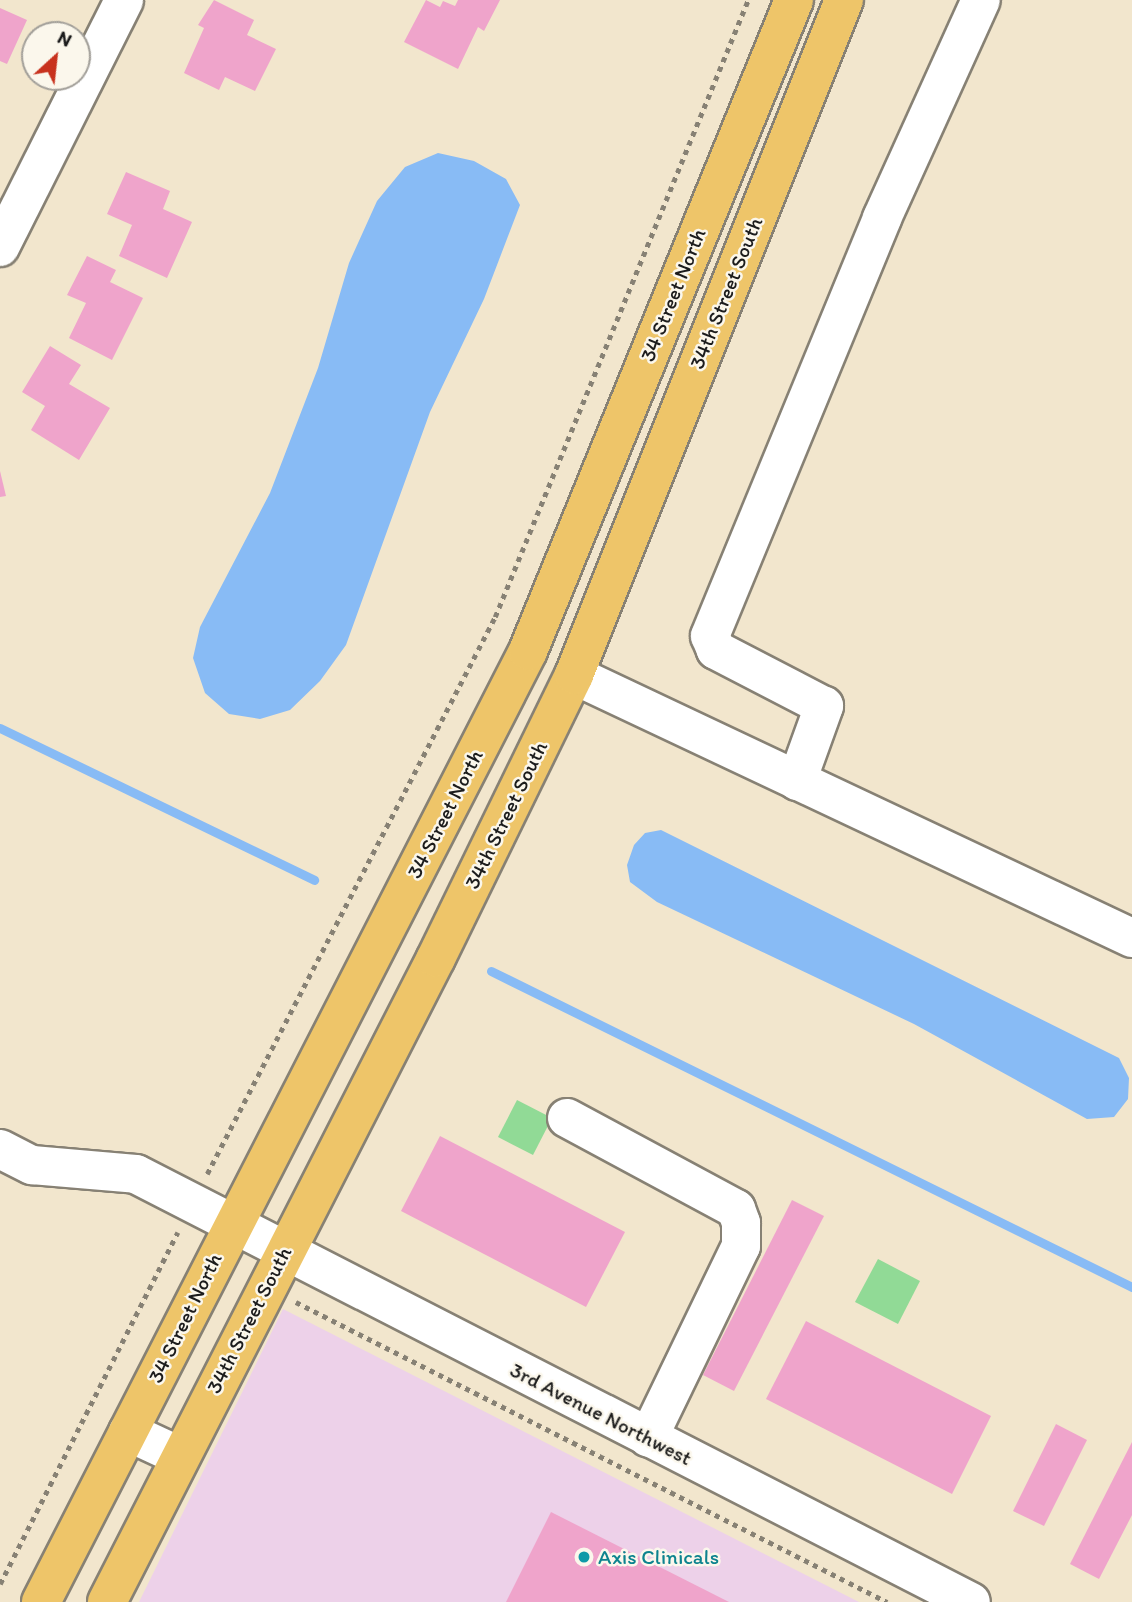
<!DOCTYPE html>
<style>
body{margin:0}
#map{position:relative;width:1132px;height:1602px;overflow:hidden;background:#f2e6cd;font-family:Itim,sans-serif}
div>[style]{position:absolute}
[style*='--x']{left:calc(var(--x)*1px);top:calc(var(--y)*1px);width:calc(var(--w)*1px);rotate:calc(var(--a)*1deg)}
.built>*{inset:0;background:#edd1e9}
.green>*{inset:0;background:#91da96}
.water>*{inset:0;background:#88bbf5}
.stream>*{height:9px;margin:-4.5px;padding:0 4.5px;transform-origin:4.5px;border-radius:4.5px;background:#88bbf5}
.building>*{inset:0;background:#efa4cb}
.path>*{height:4.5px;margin-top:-2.25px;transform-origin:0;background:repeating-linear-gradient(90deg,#878174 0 5px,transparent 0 10px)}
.roads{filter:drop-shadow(2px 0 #878174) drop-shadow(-2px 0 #878174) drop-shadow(0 2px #878174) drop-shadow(0 -2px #878174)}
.minor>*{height:38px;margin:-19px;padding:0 19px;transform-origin:19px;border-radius:19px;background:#fff}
.major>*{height:38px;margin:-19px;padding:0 19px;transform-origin:19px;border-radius:19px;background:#eec569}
.dots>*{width:19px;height:19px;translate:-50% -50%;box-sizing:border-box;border:4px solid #fbf7ec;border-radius:50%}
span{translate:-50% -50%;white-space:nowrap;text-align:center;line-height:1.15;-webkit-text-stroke:5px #fbf7ec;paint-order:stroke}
.street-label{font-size:21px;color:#1c1c1c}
.culture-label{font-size:21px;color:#0d838f}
.left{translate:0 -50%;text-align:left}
.north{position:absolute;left:21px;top:21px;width:70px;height:70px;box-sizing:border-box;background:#fbf7ec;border:2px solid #a29f99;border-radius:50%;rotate:27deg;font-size:19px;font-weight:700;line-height:28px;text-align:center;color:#1c1c1c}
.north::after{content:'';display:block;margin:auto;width:24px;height:32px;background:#c8321e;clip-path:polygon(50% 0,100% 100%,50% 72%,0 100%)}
</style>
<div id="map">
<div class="built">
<i style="clip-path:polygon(283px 1309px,859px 1602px,139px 1602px)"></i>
</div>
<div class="green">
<i style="clip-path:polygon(517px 1100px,552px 1118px,533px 1155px,498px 1137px)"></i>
<i style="clip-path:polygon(878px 1259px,920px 1281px,898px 1324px,855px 1302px)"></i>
</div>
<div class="water">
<i style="clip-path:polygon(438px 153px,474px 161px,506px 179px,520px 205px,484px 299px,430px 412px,346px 645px,320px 681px,290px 710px,260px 719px,229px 714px,205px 693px,193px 658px,200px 627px,270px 493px,318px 368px,349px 263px,377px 201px,405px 167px)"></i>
<i style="clip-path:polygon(661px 830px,1119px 1058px,1129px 1078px,1128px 1099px,1114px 1117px,1087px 1119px,914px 1024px,657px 902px,630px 882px,627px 865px,634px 845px,645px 833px)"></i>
</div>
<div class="stream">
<i style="--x:0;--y:728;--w:349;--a:25.8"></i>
<i style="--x:491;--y:971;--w:715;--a:26.24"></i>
</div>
<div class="building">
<i style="clip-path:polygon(214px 0,254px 20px,247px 35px,276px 49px,255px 91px,225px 77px,219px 90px,184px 73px,204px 28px,198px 25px)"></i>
<i style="clip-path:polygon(426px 0,440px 7px,443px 1px,455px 6px,458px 0,500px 0,484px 31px,478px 27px,458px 69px,404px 42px)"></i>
<i style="clip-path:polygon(0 8px,27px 20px,7px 64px,0 61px)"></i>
<i style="clip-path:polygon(126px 172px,170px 191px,163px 209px,192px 222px,167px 278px,119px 256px,132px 225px,107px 214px)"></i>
<i style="clip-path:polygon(87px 256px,116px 270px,110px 282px,143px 298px,112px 360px,69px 338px,86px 303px,67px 295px)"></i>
<i style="clip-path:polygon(50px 346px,81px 365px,69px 384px,110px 408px,79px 460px,31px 430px,45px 406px,22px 392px)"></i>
<i style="clip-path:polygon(0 471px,6px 496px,0 497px)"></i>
<i style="clip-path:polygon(440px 1136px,625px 1232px,586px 1307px,401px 1211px)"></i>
<i style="clip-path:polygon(792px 1200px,824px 1216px,734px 1391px,703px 1375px)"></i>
<i style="clip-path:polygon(806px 1321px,991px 1416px,952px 1494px,766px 1399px)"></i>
<i style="clip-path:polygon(1056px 1424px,1087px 1440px,1044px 1526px,1013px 1511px)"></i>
<i style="clip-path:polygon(1132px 1442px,1132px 1515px,1099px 1579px,1070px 1564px)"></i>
<i style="clip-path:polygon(551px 1512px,729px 1602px,506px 1602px)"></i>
</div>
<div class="path">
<i style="--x:207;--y:1174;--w:627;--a:-62.66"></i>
<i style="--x:495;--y:617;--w:667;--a:-67.7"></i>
<i style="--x:296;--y:1302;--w:663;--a:26.91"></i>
<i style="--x:0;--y:1584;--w:394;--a:-63.2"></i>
</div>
<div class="roads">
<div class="minor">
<i style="--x:0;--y:247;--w:276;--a:-63.3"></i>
<i style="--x:574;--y:675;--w:617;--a:25.24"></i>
<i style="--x:797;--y:781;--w:80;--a:-70.2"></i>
<i style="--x:824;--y:706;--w:122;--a:-152.6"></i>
<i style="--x:716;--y:650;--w:15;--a:-113"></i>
<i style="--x:710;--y:636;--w:452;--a:-67.6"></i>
<i style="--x:882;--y:218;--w:239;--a:-65.6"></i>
<i style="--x:567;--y:1118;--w:192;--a:28.3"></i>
<i style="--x:736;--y:1209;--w:15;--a:70"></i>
<i style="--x:741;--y:1223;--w:23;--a:90"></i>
<i style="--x:741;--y:1246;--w:213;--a:115.8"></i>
<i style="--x:0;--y:1149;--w:36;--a:27"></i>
<i style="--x:32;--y:1165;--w:104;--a:4.9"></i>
<i style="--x:136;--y:1174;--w:938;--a:27.14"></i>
<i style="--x:128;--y:1432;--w:57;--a:24.8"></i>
</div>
<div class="major">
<i style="--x:41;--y:1602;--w:1068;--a:-62.88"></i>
<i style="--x:528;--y:651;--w:703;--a:-67.77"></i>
<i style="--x:107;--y:1602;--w:723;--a:-62.94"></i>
<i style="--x:436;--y:958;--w:315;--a:-64"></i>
<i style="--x:574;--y:675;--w:727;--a:-68.2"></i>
</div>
</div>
<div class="dots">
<i style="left:584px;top:1557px;background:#0f9aa8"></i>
</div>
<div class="street-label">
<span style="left:726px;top:293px;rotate:-68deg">34th Street South</span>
<span style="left:673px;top:295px;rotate:-68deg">34 Street North</span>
<span style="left:445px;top:814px;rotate:-63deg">34 Street North</span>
<span style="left:506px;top:815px;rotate:-64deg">34th Street South</span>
<span style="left:185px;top:1318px;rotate:-64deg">34 Street North</span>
<span style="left:249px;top:1320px;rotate:-63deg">34th Street South</span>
<span style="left:601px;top:1414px;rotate:27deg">3rd Avenue Northwest</span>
</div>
<div class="culture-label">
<span class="left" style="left:598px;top:1557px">Axis Clinicals</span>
</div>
<div class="north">N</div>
</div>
